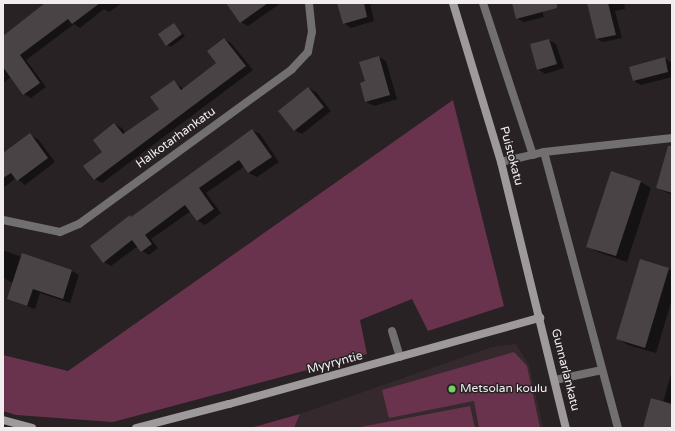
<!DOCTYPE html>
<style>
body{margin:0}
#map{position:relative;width:675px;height:431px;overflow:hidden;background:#282224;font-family:"Varela Round",sans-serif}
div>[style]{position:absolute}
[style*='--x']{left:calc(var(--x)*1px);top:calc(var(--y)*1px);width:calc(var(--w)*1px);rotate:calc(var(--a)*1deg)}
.built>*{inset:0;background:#35292e}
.green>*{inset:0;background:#69334d}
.shadow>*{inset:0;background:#0007}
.building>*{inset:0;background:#494345}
.lane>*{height:8px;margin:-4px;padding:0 4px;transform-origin:4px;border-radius:4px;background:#726f70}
.street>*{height:8px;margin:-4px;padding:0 4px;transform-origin:4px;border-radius:4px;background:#726f70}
.secondary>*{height:8px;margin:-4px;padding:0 4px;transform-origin:4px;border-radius:4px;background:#9e999b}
.dots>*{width:11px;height:11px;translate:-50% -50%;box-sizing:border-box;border:2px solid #282224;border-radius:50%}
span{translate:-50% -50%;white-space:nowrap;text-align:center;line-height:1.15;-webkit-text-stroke:3px #282224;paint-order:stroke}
.street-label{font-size:12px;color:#f1edef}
.poi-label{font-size:12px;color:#f1edef}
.left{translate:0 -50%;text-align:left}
.frame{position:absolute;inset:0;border:4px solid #f1edef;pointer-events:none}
</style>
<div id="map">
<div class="built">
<i style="clip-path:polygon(516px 344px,529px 365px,543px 428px,294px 428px,300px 414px,492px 347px)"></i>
</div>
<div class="green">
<i style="clip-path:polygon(453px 100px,504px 306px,428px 331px,412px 299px,360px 320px,367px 354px,113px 422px,16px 415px,3px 411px,3px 355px,68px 371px)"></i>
<i style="clip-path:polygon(514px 352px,527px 366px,540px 428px,479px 428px,474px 401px,389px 418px,382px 390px)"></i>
<i style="clip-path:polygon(470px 406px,475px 428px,355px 428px)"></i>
<i style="clip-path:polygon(300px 414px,294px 428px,250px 428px)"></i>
</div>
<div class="shadow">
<i style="clip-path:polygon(47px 3px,122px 3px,109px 12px,104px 9px,80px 28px,74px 24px,26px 60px,46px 87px,31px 98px,24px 94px,11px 77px,3px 83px,3px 37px)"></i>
<i style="clip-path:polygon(227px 3px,281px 3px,248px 26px,241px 22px)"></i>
<i style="clip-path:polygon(338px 3px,370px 3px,374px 21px,351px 28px,344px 23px)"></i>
<i style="clip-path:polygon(522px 3px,540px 4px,544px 17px,524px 22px,516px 18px)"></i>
<i style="clip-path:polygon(588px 3px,624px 3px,625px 9px,615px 11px,622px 38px,603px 42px,597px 39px)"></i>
<i style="clip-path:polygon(174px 24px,185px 36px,171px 47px,167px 45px)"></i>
<i style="clip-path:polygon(224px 39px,231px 43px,253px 70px,102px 183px,95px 179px,103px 152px,114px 124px,122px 128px,126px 134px,160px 109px,174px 82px,184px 89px,217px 63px)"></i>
<i style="clip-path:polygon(549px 40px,556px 44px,564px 68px,545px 74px,538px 69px)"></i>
<i style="clip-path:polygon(379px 57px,386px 61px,397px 99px,374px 106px,366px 102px)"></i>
<i style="clip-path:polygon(664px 58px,672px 63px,672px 77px,641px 85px,634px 81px)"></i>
<i style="clip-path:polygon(308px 88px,316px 92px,331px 111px,302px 134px,294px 130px)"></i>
<i style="clip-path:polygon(252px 130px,260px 134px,279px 162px,257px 177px,249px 173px,245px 166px,206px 193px,221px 213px,205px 225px,197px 220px,191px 211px,151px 239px,158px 248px,149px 255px,142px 251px,138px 246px,111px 266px,104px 262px,132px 218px)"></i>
<i style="clip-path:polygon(30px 135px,38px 139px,55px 162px,25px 185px,16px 178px,3px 188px,3px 155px)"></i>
<i style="clip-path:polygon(672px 163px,672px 195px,657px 188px)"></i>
<i style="clip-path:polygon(641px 182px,651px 188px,627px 262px,598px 252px,587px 246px)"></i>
<i style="clip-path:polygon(3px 250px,22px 257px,23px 254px,72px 271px,79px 275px,70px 303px,40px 293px,35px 309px,8px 299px,13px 283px,3px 278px)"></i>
<i style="clip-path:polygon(669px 269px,672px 271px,672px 299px,656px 353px,628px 345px,617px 338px)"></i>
<i style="clip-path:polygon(672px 370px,672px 428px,644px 428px,663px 403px)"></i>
</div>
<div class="building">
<i style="clip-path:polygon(45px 3px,100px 3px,72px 24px,68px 19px,20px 55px,40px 83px,23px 95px,3px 67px,3px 36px)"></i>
<i style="clip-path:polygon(226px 3px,268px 3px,240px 23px)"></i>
<i style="clip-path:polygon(337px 3px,364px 3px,367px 17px,343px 24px)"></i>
<i style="clip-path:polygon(512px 3px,557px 3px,557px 8px,516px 19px)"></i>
<i style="clip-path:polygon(587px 3px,608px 3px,616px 35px,596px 39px)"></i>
<i style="clip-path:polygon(174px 23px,182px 34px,166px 46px,158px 34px)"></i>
<i style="clip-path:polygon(224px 38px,246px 66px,94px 180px,83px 166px,102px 152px,93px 140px,114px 123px,123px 134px,159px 109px,150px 97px,174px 80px,181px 90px,216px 63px,207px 51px)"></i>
<i style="clip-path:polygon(549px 39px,557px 64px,537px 70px,530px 44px)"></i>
<i style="clip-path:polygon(379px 56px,390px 95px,365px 102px,360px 83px,365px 81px,359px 62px)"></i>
<i style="clip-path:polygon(665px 57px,668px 72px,633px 81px,629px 67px)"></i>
<i style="clip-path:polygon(308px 87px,324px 107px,294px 131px,278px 111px)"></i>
<i style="clip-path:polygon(252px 129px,272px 157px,248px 173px,239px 160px,199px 188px,214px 209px,197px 221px,185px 205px,145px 235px,152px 244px,141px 252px,132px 240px,103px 263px,90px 246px,130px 215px,131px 217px)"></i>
<i style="clip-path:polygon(30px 133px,48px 158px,17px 181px,11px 173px,3px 178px,3px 153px)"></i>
<i style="clip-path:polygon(668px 146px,672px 146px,672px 193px,656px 188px)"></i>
<i style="clip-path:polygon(611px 171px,641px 181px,616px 256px,586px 247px)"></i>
<i style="clip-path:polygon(22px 253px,72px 270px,63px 299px,33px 289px,27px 306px,7px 299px)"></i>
<i style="clip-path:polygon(640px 259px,669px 268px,645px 348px,616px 339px)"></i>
<i style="clip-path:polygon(651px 398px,672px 404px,672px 428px,643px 428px)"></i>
</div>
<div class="lane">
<i style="--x:483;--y:3;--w:160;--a:71.8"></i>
<i style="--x:544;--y:152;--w:286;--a:75"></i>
<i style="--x:501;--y:162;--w:44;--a:-13.1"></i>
<i style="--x:544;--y:152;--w:129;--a:-6.2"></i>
<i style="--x:392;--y:331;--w:27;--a:73"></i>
<i style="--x:555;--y:380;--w:48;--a:-12"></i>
</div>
<div class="street">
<i style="--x:3;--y:220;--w:58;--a:11.9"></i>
<i style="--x:60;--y:232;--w:21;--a:-23"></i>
<i style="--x:79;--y:224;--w:263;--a:-36"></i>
<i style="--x:292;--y:69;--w:23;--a:-47"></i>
<i style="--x:308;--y:52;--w:20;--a:-79"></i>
<i style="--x:312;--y:32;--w:29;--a:-96"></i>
</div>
<div class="secondary">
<i style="--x:453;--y:3;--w:166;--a:73.2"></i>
<i style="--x:501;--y:162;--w:274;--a:76.3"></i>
<i style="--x:3;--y:420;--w:30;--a:15"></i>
<i style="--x:136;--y:428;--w:96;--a:-14.5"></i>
<i style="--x:229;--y:404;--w:323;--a:-15.5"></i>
</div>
<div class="dots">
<i style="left:452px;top:389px;background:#6ed361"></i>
</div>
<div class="street-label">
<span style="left:176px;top:138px;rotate:-36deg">Halkotarhankatu</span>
<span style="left:511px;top:156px;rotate:75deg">Puistokatu</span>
<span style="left:335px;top:363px;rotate:-15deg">Myyryntie</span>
<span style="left:565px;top:370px;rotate:76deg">Gunnarlankatu</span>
</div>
<div class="poi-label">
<span class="left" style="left:460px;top:389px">Metsolan koulu</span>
</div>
<div class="frame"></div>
</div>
